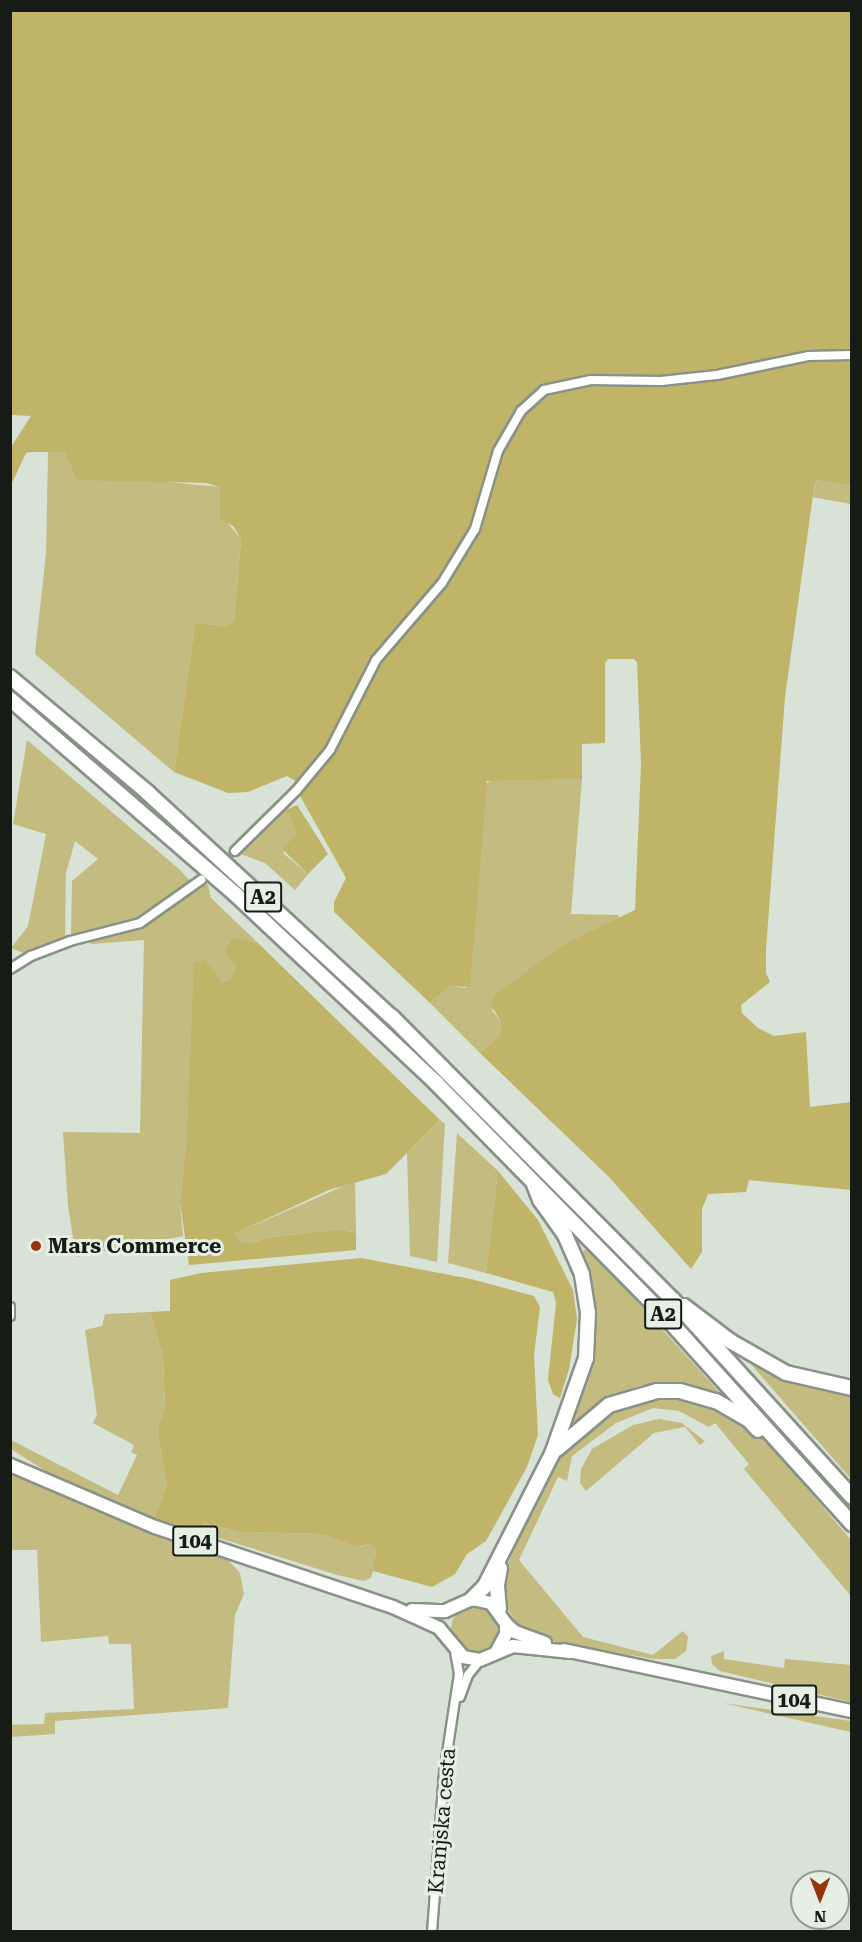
<!DOCTYPE html>
<style>
body{margin:0}
#map{position:relative;width:862px;height:1942px;overflow:hidden;background:#d8e2d6;font-family:"Roboto Serif",serif}
div>[style]{position:absolute}
[style*='--x']{left:calc(var(--x)*1px);top:calc(var(--y)*1px);width:calc(var(--w)*1px);rotate:calc(var(--a)*1deg)}
.green>*{inset:0;background:#c4bb80}
.round{border-radius:50%}
.forest>*{inset:0;background:#bfb467}
.street-tunnel>*{height:8px;margin-top:-4px;transform-origin:0;background:repeating-linear-gradient(90deg,#b1bab0 0 8px,transparent 0 12px)}
.roads{filter:drop-shadow(2px 0 #899287) drop-shadow(-2px 0 #899287) drop-shadow(0 2px #899287) drop-shadow(0 -2px #899287)}
.street>*{height:8px;margin:-4px;padding:0 4px;transform-origin:4px;border-radius:4px;background:#fff}
.primary>*{height:12px;margin:-6px;padding:0 6px;transform-origin:6px;border-radius:6px;background:#fff}
.highway>*{height:14px;margin:-7px;padding:0 7px;transform-origin:7px;border-radius:7px;background:#fff}
.dots>*{width:16px;height:16px;translate:-50% -50%;box-sizing:border-box;border:3px solid #e5efe3;border-radius:50%}
span{translate:-50% -50%;white-space:nowrap;text-align:center;line-height:1.15;-webkit-text-stroke:6px #e5efe3;paint-order:stroke}
.shield-label span{padding:2px 4px;background:#e5efe3;border:2px solid;border-radius:4px;-webkit-text-stroke-width:0}
.shield-label{font-size:20px;color:#171b16;font-weight:700}
.poi-label{font-size:21px;color:#171b16;font-weight:700}
.left{translate:0 -50%;text-align:left}
.street-label{font-size:21px;color:#171b16}
.frame{position:absolute;inset:0;border:12px solid #171b16;pointer-events:none}
.north{position:absolute;left:790px;top:1870px;width:60px;height:60px;box-sizing:border-box;background:#e5efe3;border:2px solid #939a91;border-radius:50%;rotate:180deg;font-size:16px;font-weight:700;line-height:24px;text-align:center;color:#171b16}
.north::after{content:'';display:block;margin:auto;width:21px;height:27px;background:#993308;clip-path:polygon(50% 0,100% 100%,50% 72%,0 100%)}
</style>
<div id="map">
<div class="green">
<i style="clip-path:polygon(48px 452px,64px 452px,74px 473px,220px 487px,227px 522px,241px 539px,234px 622px,227px 626px,195px 623px,174px 772px,35px 654px,46px 553px)"></i>
<i style="clip-path:polygon(817px 480px,851px 486px,851px 504px,812px 497px)"></i>
<i style="clip-path:polygon(27px 740px,179px 869px,191px 882px,146px 915px,71px 936px,72px 881px,98px 859px,75px 841px,66px 873px,65px 938px,23px 953px,11px 948px,28px 926px,46px 834px,13px 824px)"></i>
<i style="clip-path:polygon(582px 778px,571px 914px,619px 915px,618px 921px,561px 946px,492px 1010px,501px 1022px,500px 1035px,480px 1053px,430px 1003px,450px 986px,466px 988px,471px 971px,484px 786px,492px 779px)"></i>
<i style="clip-path:polygon(284px 811px,289px 814px,296px 835px,283px 853px,308px 874px,295px 890px,265px 863px,238px 853px)"></i>
<i style="clip-path:polygon(202px 883px,208px 885px,211px 898px,258px 943px,231px 939px,228px 943px,236px 965px,230px 980px,221px 982px,187px 1135px,180px 1202px,183px 1236px,76px 1257px,68px 1206px,63px 1132px,140px 1133px,144px 940px,91px 944px,90px 940px,145px 925px)"></i>
<i style="clip-path:polygon(440px 1120px,445px 1124px,437px 1262px,410px 1256px,407px 1153px)"></i>
<i style="clip-path:polygon(457px 1133px,498px 1171px,486px 1273px,448px 1263px)"></i>
<i style="clip-path:polygon(355px 1181px,356px 1233px,341px 1229px,265px 1238px,253px 1243px,244px 1243px,234px 1234px)"></i>
<i style="clip-path:polygon(588px 1248px,723px 1396px,683px 1384px,641px 1385px,604px 1400px,569px 1428px,593px 1338px,594px 1304px,581px 1253px)"></i>
<i style="clip-path:polygon(150px 1312px,163px 1356px,165px 1409px,157px 1428px,167px 1484px,154px 1520px,66px 1484px,11px 1449px,11px 1440px,118px 1495px,137px 1455px,131px 1452px,134px 1445px,93px 1423px,97px 1415px,85px 1330px,102px 1326px,105px 1314px)"></i>
<i style="clip-path:polygon(745px 1358px,851px 1392px,851px 1479px,749px 1362px)"></i>
<i style="clip-path:polygon(656px 1395px,701px 1400px,745px 1421px,777px 1453px,851px 1540px,851px 1596px,744px 1469px,749px 1464px,715px 1423px,709px 1427px,679px 1411px,653px 1408px,616px 1423px,572px 1456px,567px 1481px,558px 1477px,519px 1560px,583px 1637px,653px 1655px,683px 1631px,688px 1637px,686px 1651px,675px 1659px,653px 1659px,556px 1642px,519px 1627px,502px 1600px,506px 1569px,534px 1502px,563px 1452px,599px 1415px)"></i>
<i style="clip-path:polygon(659px 1419px,682px 1423px,705px 1441px,700px 1445px,685px 1427px,654px 1433px,586px 1491px,580px 1483px,581px 1469px,592px 1449px,633px 1425px)"></i>
<i style="clip-path:polygon(11px 1472px,229px 1561px,240px 1573px,244px 1594px,235px 1615px,228px 1708px,55px 1721px,55px 1734px,11px 1737px,10px 1725px,44px 1724px,45px 1713px,134px 1709px,131px 1644px,109px 1644px,108px 1636px,41px 1642px,37px 1550px,11px 1550px)"></i>
<i style="clip-path:polygon(204px 1523px,239px 1532px,323px 1534px,360px 1547px,369px 1544px,376px 1549px,374px 1567px,371px 1578px,364px 1581px,337px 1575px,200px 1532px)"></i>
<i class="round" style="left:451px;top:1604px;width:50px;height:50px"></i>
<i style="clip-path:polygon(724px 1651px,724px 1659px,784px 1668px,785px 1659px,851px 1665px,851px 1702px,720px 1671px,712px 1664px,711px 1656px)"></i>
<i style="clip-path:polygon(723px 1703px,851px 1721px,851px 1732px,824px 1726px)"></i>
</div>
<div class="forest">
<i style="clip-path:polygon(11px 11px,851px 11px,851px 486px,817px 480px,814px 488px,785px 697px,766px 949px,766px 973px,770px 982px,741px 1005px,742px 1013px,758px 1028px,774px 1036px,806px 1032px,810px 1107px,851px 1102px,851px 1190px,749px 1180px,746px 1192px,708px 1194px,702px 1209px,702px 1252px,691px 1269px,609px 1177px,480px 1053px,500px 1035px,501px 1022px,491px 1005px,495px 995px,561px 946px,635px 910px,641px 764px,637px 662px,634px 659px,608px 659px,605px 663px,605px 743px,582px 744px,582px 778px,487px 781px,470px 987px,450px 986px,430px 1003px,334px 912px,334px 902px,346px 878px,299px 794px,314px 776px,311px 770px,299px 783px,287px 776px,248px 792px,228px 793px,174px 772px,195px 623px,227px 626px,234px 622px,241px 539px,233px 526px,220px 519px,220px 487px,206px 483px,77px 480px,64px 452px,30px 452px,26px 453px,11px 485px,11px 447px,31px 416px,11px 415px)"></i>
<i style="clip-path:polygon(297px 805px,328px 854px,308px 874px,282px 849px,296px 835px,289px 814px,284px 811px)"></i>
<i style="clip-path:polygon(231px 938px,258px 943px,440px 1120px,386px 1174px,329px 1190px,234px 1234px,244px 1243px,253px 1243px,265px 1238px,341px 1229px,356px 1233px,356px 1250px,189px 1265px,180px 1202px,187px 1135px,194px 963px,205px 960px,221px 982px,230px 980px,236px 965px,225px 951px)"></i>
<i style="clip-path:polygon(498px 1171px,538px 1220px,573px 1290px,577px 1319px,569px 1369px,560px 1398px,553px 1394px,548px 1380px,556px 1303px,553px 1292px,486px 1273px)"></i>
<i style="clip-path:polygon(361px 1258px,471px 1279px,534px 1296px,540px 1307px,534px 1355px,538px 1435px,527px 1467px,486px 1541px,467px 1554px,455px 1574px,432px 1587px,373px 1571px,376px 1549px,369px 1544px,358px 1547px,323px 1534px,239px 1532px,204px 1523px,200px 1532px,154px 1520px,167px 1484px,157px 1428px,165px 1409px,163px 1356px,150px 1312px,170px 1311px,170px 1280px,201px 1273px)"></i>
</div>
<div class="street-tunnel">
<i style="--x:208;--y:873;--w:35;--a:-39"></i>
</div>
<div class="roads">
<div class="street">
<i style="--x:235;--y:851;--w:86;--a:-44.5"></i>
<i style="--x:296;--y:791;--w:53;--a:-50.3"></i>
<i style="--x:330;--y:750;--w:101;--a:-62.9"></i>
<i style="--x:376;--y:660;--w:101;--a:-49.4"></i>
<i style="--x:442;--y:583;--w:63;--a:-58.6"></i>
<i style="--x:475;--y:529;--w:81;--a:-73.6"></i>
<i style="--x:498;--y:451;--w:46;--a:-60.1"></i>
<i style="--x:521;--y:411;--w:31;--a:-42"></i>
<i style="--x:544;--y:390;--w:48;--a:-12"></i>
<i style="--x:591;--y:380;--w:70;--a:0.8"></i>
<i style="--x:661;--y:381;--w:56;--a:-6.1"></i>
<i style="--x:717;--y:375;--w:94;--a:-11.7"></i>
<i style="--x:809;--y:356;--w:43;--a:-1.3"></i>
<i style="--x:10;--y:969;--w:25;--a:-32"></i>
<i style="--x:31;--y:956;--w:42;--a:-21"></i>
<i style="--x:70;--y:941;--w:72;--a:-14.4"></i>
<i style="--x:140;--y:923;--w:75;--a:-35.2"></i>
<i style="--x:10;--y:1307;--w:9;--a:90"></i>
<i style="--x:460;--y:1697;--w:23;--a:-70"></i>
<i style="--x:468;--y:1675;--w:19;--a:-51"></i>
<i style="--x:432;--y:1932;--w:159;--a:-85.7"></i>
<i style="--x:444;--y:1773;--w:100;--a:-81.4"></i>
<i style="--x:459;--y:1674;--w:22;--a:-100"></i>
</div>
<div class="primary">
<i style="--x:10;--y:1465;--w:158;--a:23.2"></i>
<i style="--x:155;--y:1527;--w:251;--a:18.6"></i>
<i style="--x:393;--y:1607;--w:51;--a:24.5"></i>
<i style="--x:439;--y:1628;--w:38;--a:50"></i>
<i style="--x:463;--y:1657;--w:17;--a:10"></i>
<i style="--x:480;--y:1660;--w:36;--a:-23"></i>
<i style="--x:513;--y:1646;--w:58;--a:5.9"></i>
<i style="--x:412;--y:1610;--w:33;--a:2"></i>
<i style="--x:445;--y:1611;--w:30;--a:-24"></i>
<i style="--x:472;--y:1599;--w:19;--a:12"></i>
<i style="--x:491;--y:1603;--w:26;--a:54"></i>
<i style="--x:506;--y:1624;--w:10;--a:90"></i>
<i style="--x:506;--y:1634;--w:19;--a:118"></i>
<i style="--x:506;--y:1624;--w:12;--a:42"></i>
<i style="--x:515;--y:1632;--w:32;--a:20"></i>
<i style="--x:564;--y:1650;--w:294;--a:12"></i>
</div>
<div class="highway">
<i style="--x:10;--y:677;--w:180;--a:40"></i>
<i style="--x:148;--y:793;--w:331;--a:42.6"></i>
<i style="--x:392;--y:1017;--w:399;--a:45.2"></i>
<i style="--x:673;--y:1300;--w:266;--a:47.7"></i>
<i style="--x:10;--y:699;--w:299;--a:40.9"></i>
<i style="--x:236;--y:895;--w:274;--a:43.2"></i>
<i style="--x:436;--y:1083;--w:325;--a:45.5"></i>
<i style="--x:664;--y:1315;--w:281;--a:48"></i>
<i style="--x:684;--y:1306;--w:58;--a:37.3"></i>
<i style="--x:730;--y:1341;--w:64;--a:29.7"></i>
<i style="--x:786;--y:1373;--w:68;--a:12.8"></i>
<i style="--x:557;--y:1449;--w:68;--a:-40.2"></i>
<i style="--x:609;--y:1405;--w:50;--a:-16.3"></i>
<i style="--x:657;--y:1391;--w:23;--a:0"></i>
<i style="--x:680;--y:1391;--w:37;--a:16"></i>
<i style="--x:716;--y:1401;--w:39;--a:30"></i>
<i style="--x:750;--y:1421;--w:12;--a:48"></i>
<i style="--x:472;--y:1599;--w:18;--a:-45"></i>
<i style="--x:485;--y:1586;--w:148;--a:-63.1"></i>
<i style="--x:552;--y:1454;--w:102;--a:-70.5"></i>
<i style="--x:586;--y:1358;--w:45;--a:-87.5"></i>
<i style="--x:588;--y:1313;--w:39;--a:-99"></i>
<i style="--x:582;--y:1274;--w:43;--a:-113.6"></i>
<i style="--x:565;--y:1235;--w:43;--a:-125.5"></i>
<i style="--x:540;--y:1200;--w:17;--a:-111"></i>
<i style="--x:499;--y:1609;--w:24;--a:-95"></i>
<i style="--x:497;--y:1585;--w:17;--a:-80"></i>
</div>
</div>
<div class="dots">
<i style="left:36px;top:1246px;background:#993308"></i>
</div>
<div class="shield-label">
<span style="left:263px;top:897px">A2</span>
<span style="left:663px;top:1314px">A2</span>
<span style="left:195px;top:1541px">104</span>
<span style="left:794px;top:1700px">104</span>
</div>
<div class="poi-label">
<span class="left" style="left:48px;top:1246px">Mars Commerce</span>
</div>
<div class="street-label">
<span style="left:442px;top:1821px;rotate:-85deg">Kranjska cesta</span>
</div>
<div class="frame"></div>
<div class="north">N</div>
</div>
